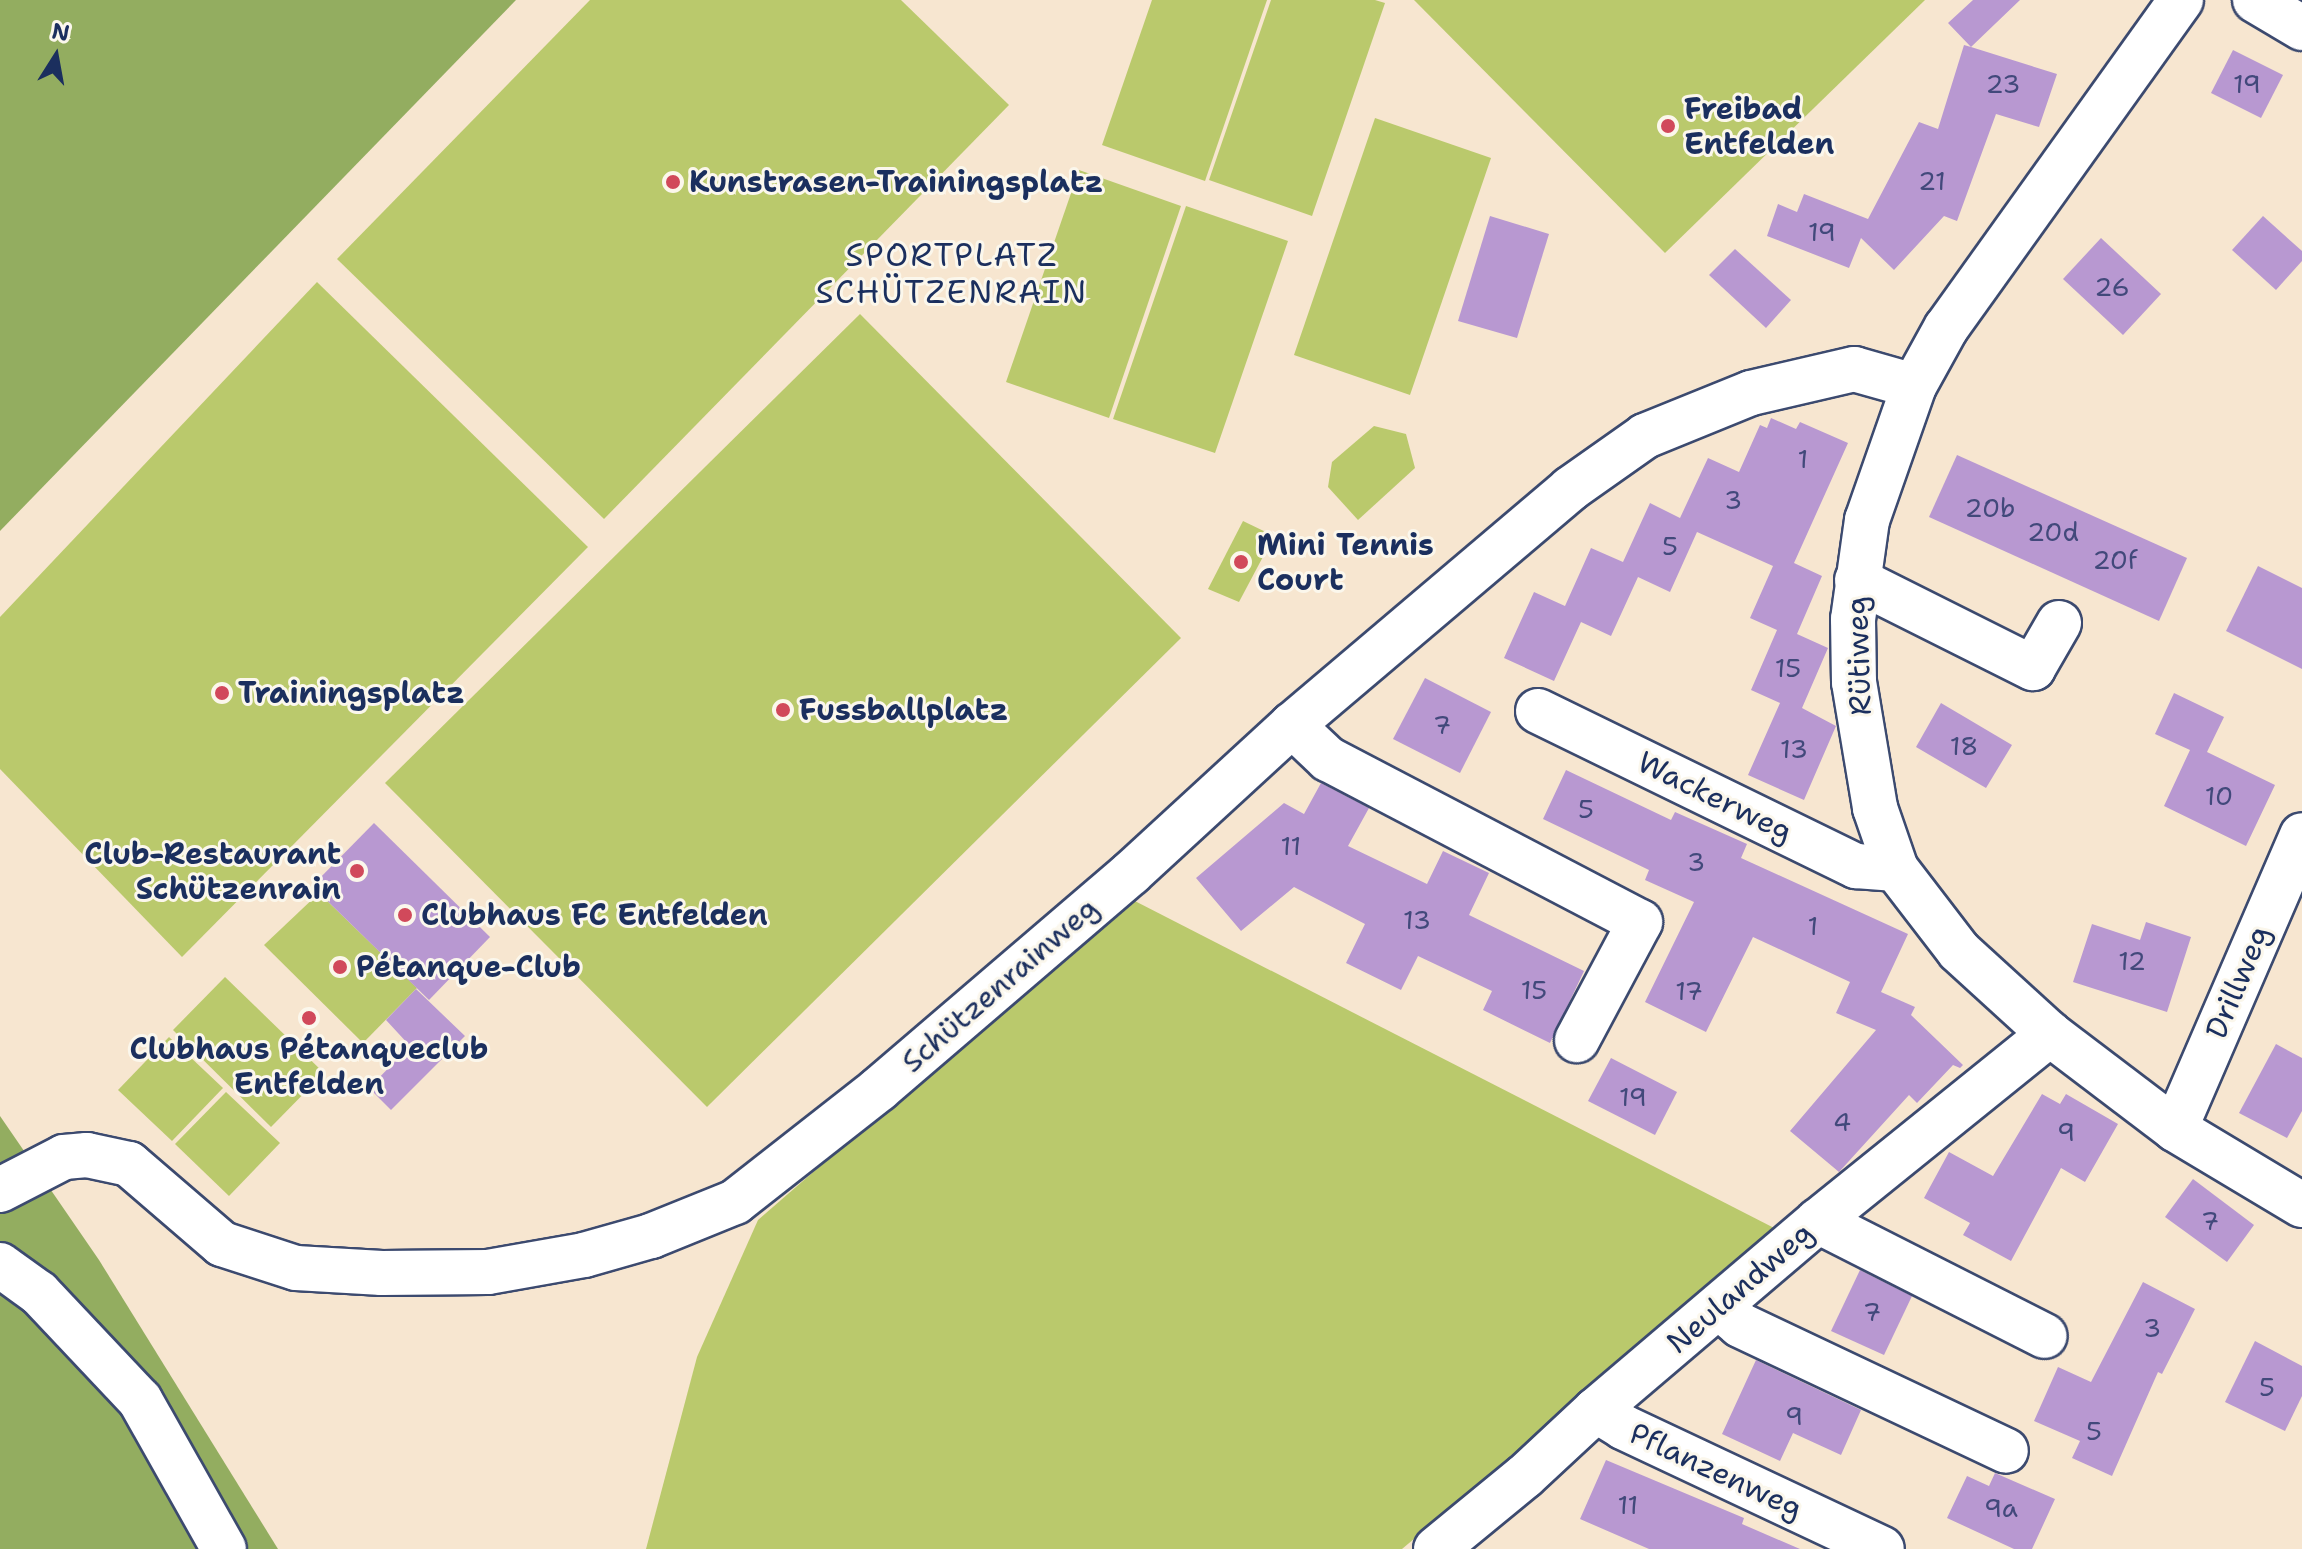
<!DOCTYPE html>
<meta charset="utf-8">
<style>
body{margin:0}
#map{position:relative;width:2302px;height:1549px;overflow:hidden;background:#f7e6d0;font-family:"Shantell Sans",sans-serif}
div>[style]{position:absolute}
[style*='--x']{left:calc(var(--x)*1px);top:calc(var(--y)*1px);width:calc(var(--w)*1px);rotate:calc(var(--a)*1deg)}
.green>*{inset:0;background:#bac96c}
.forest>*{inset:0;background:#93ad60}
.building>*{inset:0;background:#b898d1}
.roads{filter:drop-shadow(2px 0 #3c4a6f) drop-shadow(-2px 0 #3c4a6f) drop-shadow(0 2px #3c4a6f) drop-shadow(0 -2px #3c4a6f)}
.minor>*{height:44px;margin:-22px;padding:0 22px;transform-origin:22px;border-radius:22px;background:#fff}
.dots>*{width:22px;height:22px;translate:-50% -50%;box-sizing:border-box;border:4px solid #fbf7ec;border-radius:50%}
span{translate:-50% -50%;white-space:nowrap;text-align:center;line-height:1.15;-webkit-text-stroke:6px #fbf7ec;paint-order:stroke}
.number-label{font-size:26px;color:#42497b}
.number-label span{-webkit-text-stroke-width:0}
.poi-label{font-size:30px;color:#1b2f5e;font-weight:700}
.left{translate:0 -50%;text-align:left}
.right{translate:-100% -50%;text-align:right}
.street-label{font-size:30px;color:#1b2f5e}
.neighbourhood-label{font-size:32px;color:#1b2f5e;letter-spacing:2px}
.north{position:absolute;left:16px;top:16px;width:80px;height:80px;-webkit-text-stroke:6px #fbf7ec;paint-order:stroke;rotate:11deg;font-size:22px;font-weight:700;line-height:32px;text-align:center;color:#1b2f5e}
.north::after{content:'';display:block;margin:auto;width:28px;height:36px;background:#1b2f5e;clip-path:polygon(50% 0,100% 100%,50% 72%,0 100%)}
</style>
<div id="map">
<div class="green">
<i style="clip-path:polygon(590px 0,901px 0,1009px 105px,604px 519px,337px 259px)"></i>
<i style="clip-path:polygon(1152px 0,1267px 0,1205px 181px,1102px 145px)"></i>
<i style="clip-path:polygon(1271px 0,1375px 0,1385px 3px,1312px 216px,1209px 180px)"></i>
<i style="clip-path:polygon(1414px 0,1925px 0,1665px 253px)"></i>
<i style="clip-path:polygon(1375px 118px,1491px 158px,1410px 395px,1294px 355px)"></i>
<i style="clip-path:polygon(1079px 170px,1181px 206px,1109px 418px,1006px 382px)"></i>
<i style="clip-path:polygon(1186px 206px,1288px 241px,1215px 453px,1113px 419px)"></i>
<i style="clip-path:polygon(317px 282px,588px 547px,182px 957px,0 769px,0 617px)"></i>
<i style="clip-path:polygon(860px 314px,1181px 638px,707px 1107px,385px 783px)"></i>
<i style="clip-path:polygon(1374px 426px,1406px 434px,1415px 468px,1358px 520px,1328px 487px,1332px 462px)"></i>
<i style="clip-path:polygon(1243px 521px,1274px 536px,1239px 602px,1208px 589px)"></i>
<i style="clip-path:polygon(319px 893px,417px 988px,363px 1043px,264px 945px)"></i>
<i style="clip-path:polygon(1129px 898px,1780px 1231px,1402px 1549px,646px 1549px,697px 1357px,758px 1220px)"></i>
<i style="clip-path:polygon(225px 977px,324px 1073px,271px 1127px,173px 1030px)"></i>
<i style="clip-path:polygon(169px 1037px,223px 1088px,172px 1141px,118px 1090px)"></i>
<i style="clip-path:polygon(226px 1092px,280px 1143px,229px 1196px,175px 1144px)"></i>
</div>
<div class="forest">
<i style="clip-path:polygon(0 0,516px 0,0 531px)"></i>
<i style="clip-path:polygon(0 1116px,99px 1260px,278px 1549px,0 1549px)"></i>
</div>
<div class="building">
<i style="clip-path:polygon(1973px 0,2020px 0,1971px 47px,2057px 74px,2039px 127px,1996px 114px,1957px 221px,1944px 216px,1894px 270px,1861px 238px,1849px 268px,1767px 236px,1778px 204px,1797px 212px,1804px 194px,1868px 219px,1919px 122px,1938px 129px,1964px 45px,1971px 47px,1948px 23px)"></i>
<i style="clip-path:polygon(2233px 50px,2283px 75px,2261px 118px,2211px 93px)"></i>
<i style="clip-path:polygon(1490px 216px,1549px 234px,1517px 338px,1458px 321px)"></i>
<i style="clip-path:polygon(2263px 216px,2302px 251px,2302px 261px,2276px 290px,2232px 250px)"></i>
<i style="clip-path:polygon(2101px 238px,2161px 294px,2123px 335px,2063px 279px)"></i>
<i style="clip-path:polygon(1735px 249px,1791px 300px,1766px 328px,1709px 275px)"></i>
<i style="clip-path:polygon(1771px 418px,1796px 429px,1800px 422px,1848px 443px,1794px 563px,1822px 576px,1797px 634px,1828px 648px,1802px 708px,1836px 726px,1804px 800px,1748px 775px,1780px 703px,1751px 690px,1777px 630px,1750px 618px,1773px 566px,1697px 532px,1670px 592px,1638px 577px,1611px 636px,1581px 622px,1554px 681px,1504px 658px,1534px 592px,1565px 606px,1591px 548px,1623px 562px,1650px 503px,1680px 518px,1708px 458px,1739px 472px,1760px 425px,1767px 428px)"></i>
<i style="clip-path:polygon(1957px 455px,2187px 558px,2159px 621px,1929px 517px)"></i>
<i style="clip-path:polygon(2258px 566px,2302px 588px,2302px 669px,2226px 631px)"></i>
<i style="clip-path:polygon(1425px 678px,1491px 712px,1460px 773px,1393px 739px)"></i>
<i style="clip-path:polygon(2174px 693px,2224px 717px,2207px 752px,2275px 785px,2246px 846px,2164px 806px,2190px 750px,2155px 734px)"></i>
<i style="clip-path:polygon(1941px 703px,2012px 745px,1986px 788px,1916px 747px)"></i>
<i style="clip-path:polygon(1566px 770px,1671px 820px,1675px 812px,1747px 844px,1741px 858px,1908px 934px,1881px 992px,1915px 1007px,1911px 1015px,1963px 1065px,1960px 1068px,1953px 1065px,1917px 1103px,1909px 1095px,1839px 1172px,1790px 1131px,1876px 1030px,1836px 1013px,1850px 982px,1753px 937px,1706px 1032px,1645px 1002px,1694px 902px,1645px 880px,1649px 870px,1543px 819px)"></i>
<i style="clip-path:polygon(1321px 783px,1369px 808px,1348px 846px,1427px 884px,1443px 851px,1489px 873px,1469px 915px,1584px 971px,1550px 1043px,1483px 1010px,1492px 991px,1418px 956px,1401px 990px,1346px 963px,1365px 924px,1294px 887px,1241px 931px,1196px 878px,1284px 803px,1304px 814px)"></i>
<i style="clip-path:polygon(374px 823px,490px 937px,429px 1000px,312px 886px)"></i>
<i style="clip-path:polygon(2146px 922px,2191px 937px,2167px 1012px,2073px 982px,2092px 924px,2140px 940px)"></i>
<i style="clip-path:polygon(416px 989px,465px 1036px,391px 1110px,369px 1088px,410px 1046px,386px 1020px)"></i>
<i style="clip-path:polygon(2276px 1044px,2302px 1058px,2302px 1111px,2287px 1138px,2239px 1113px)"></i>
<i style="clip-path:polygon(1611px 1058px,1677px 1092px,1655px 1135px,1588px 1101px)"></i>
<i style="clip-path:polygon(2042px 1094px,2060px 1104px,2066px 1094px,2118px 1124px,2085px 1182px,2061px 1168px,2011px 1261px,1963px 1235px,1970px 1223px,1924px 1198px,1949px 1152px,1993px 1176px)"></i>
<i style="clip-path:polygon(2193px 1179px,2254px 1225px,2227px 1262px,2165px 1217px)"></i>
<i style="clip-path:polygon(1860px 1270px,1912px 1296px,1884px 1355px,1831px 1331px)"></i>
<i style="clip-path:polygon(2143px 1282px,2195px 1309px,2162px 1374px,2158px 1372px,2112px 1476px,2072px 1458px,2080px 1441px,2034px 1421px,2058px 1367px,2091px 1382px)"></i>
<i style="clip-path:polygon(2255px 1341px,2302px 1366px,2302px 1396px,2285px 1431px,2225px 1402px)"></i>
<i style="clip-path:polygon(1756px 1360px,1861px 1410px,1841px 1455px,1793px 1433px,1780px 1461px,1722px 1434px)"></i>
<i style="clip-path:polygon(1606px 1460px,1744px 1518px,1742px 1524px,1800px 1549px,1649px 1549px,1580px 1519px)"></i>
<i style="clip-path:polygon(1995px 1473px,2055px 1499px,2032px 1549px,2014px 1549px,1947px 1518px,1967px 1476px,1989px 1486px)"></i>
</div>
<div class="roads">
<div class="minor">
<i style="--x:2181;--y:0;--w:403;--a:125.6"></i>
<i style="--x:1946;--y:328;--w:66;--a:118.9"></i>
<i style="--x:1914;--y:386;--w:142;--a:109.3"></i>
<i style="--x:1867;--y:520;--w:100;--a:98"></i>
<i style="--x:1853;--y:619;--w:63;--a:89.1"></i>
<i style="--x:1854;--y:682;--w:128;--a:80.5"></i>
<i style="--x:1875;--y:808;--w:65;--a:71"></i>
<i style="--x:1896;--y:869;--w:103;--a:52.5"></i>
<i style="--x:1959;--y:951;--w:123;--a:42.4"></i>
<i style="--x:2050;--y:1034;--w:157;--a:37.2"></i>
<i style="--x:2175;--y:1129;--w:148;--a:30.9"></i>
<i style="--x:2255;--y:0;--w:55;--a:30.8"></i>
<i style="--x:1857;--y:580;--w:197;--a:26.6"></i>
<i style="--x:2033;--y:668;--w:52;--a:-60"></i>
<i style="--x:1538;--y:711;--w:354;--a:26"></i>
<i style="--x:1856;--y:866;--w:40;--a:4.3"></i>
<i style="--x:1292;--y:725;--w:50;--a:43.4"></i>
<i style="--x:1328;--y:759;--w:352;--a:27.6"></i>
<i style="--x:1640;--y:922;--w:134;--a:118.1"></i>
<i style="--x:2175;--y:1129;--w:320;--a:-66.6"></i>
<i style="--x:0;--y:1190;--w:72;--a:-27.3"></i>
<i style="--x:64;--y:1157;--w:23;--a:-5"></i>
<i style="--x:87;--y:1155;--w:43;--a:12.1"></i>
<i style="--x:129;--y:1164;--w:123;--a:40.7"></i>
<i style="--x:222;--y:1244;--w:78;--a:18"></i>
<i style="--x:296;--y:1268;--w:86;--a:3.3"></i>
<i style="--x:382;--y:1273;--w:106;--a:-0.5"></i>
<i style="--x:488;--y:1272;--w:97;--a:-10"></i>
<i style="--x:584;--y:1255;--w:70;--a:-15.8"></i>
<i style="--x:651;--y:1236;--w:91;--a:-22"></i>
<i style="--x:735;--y:1202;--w:183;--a:-38.1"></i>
<i style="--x:879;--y:1089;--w:332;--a:-40.6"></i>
<i style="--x:1131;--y:873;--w:219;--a:-42.6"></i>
<i style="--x:1292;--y:725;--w:365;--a:-40.3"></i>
<i style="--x:1570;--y:489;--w:92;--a:-35.2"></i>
<i style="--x:1645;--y:436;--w:114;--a:-22.1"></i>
<i style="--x:1751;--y:393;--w:106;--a:-13.1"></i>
<i style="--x:1854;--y:369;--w:62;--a:15.8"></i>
<i style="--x:1818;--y:1221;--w:254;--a:26.9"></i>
<i style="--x:0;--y:1265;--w:48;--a:35.7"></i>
<i style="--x:39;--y:1293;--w:147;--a:46.7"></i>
<i style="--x:140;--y:1400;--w:171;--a:60.6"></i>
<i style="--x:1720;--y:1308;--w:26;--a:40"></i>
<i style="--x:1740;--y:1325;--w:294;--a:25.3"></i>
<i style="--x:1596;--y:1410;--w:32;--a:32"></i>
<i style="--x:1623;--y:1427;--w:286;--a:25.2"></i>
<i style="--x:1436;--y:1549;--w:115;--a:-39.4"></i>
<i style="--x:1525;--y:1476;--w:97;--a:-42.9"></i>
<i style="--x:1596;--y:1410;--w:292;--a:-40.4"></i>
<i style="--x:1818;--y:1221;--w:298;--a:-38.9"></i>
</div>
</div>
<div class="dots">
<i style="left:1668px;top:126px;background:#d1495b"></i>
<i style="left:673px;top:182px;background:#d1495b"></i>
<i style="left:1241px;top:562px;background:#d1495b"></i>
<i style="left:222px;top:693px;background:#d1495b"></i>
<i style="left:783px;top:710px;background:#d1495b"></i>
<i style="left:357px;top:871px;background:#d1495b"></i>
<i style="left:405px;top:915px;background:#d1495b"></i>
<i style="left:340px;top:967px;background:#d1495b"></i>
<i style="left:309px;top:1018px;background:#d1495b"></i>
</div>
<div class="number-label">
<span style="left:2003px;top:84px">23</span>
<span style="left:2247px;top:84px">19</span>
<span style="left:1932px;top:181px">21</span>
<span style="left:1822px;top:232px">19</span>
<span style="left:2112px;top:287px">26</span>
<span style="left:1803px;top:459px">1</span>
<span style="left:1733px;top:500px">3</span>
<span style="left:1990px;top:508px">20b</span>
<span style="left:2053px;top:532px">20d</span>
<span style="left:1670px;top:546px">5</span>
<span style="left:2115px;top:560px">20f</span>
<span style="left:1788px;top:668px">15</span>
<span style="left:1442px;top:725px">7</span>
<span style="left:1964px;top:746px">18</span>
<span style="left:1794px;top:749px">13</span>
<span style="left:2219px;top:796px">10</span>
<span style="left:1586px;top:809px">5</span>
<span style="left:1291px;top:846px">11</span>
<span style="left:1696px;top:862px">3</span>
<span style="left:1417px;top:920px">13</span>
<span style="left:1813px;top:926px">1</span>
<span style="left:2132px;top:961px">12</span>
<span style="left:1534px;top:990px">15</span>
<span style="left:1689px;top:991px">17</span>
<span style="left:1633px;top:1097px">19</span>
<span style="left:1842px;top:1122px">4</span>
<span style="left:2066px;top:1132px">9</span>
<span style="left:2210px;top:1221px">7</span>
<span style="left:1872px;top:1312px">7</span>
<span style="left:2152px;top:1328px">3</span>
<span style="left:2267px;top:1387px">5</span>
<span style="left:1794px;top:1416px">9</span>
<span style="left:2094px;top:1431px">5</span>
<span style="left:1628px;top:1505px">11</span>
<span style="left:2001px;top:1508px">9a</span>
</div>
<div class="poi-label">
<span class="left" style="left:1684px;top:126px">Freibad<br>Entfelden</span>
<span class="left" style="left:689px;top:182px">Kunstrasen-Trainingsplatz</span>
<span class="left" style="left:1257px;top:562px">Mini Tennis<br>Court</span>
<span class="left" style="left:238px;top:693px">Trainingsplatz</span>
<span class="left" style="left:799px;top:710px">Fussballplatz</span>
<span class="right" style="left:341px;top:871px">Club-Restaurant<br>Schützenrain</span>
<span class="left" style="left:421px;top:915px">Clubhaus FC Entfelden</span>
<span class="left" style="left:356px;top:967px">Pétanque-Club</span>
<span style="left:309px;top:1066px">Clubhaus Pétanqueclub<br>Entfelden</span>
</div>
<div class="street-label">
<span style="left:1859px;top:656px;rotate:-92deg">Rütiweg</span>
<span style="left:1715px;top:797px;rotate:26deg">Wackerweg</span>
<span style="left:2238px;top:982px;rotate:-67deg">Drillweg</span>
<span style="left:1000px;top:985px;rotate:-41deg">Schützenrainweg</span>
<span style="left:1740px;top:1288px;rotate:-41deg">Neulandweg</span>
<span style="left:1716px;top:1471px;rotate:25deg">Pflanzenweg</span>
</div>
<div class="neighbourhood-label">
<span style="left:952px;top:274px">SPORTPLATZ<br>SCHÜTZENRAIN</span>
</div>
<div class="north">N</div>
</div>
